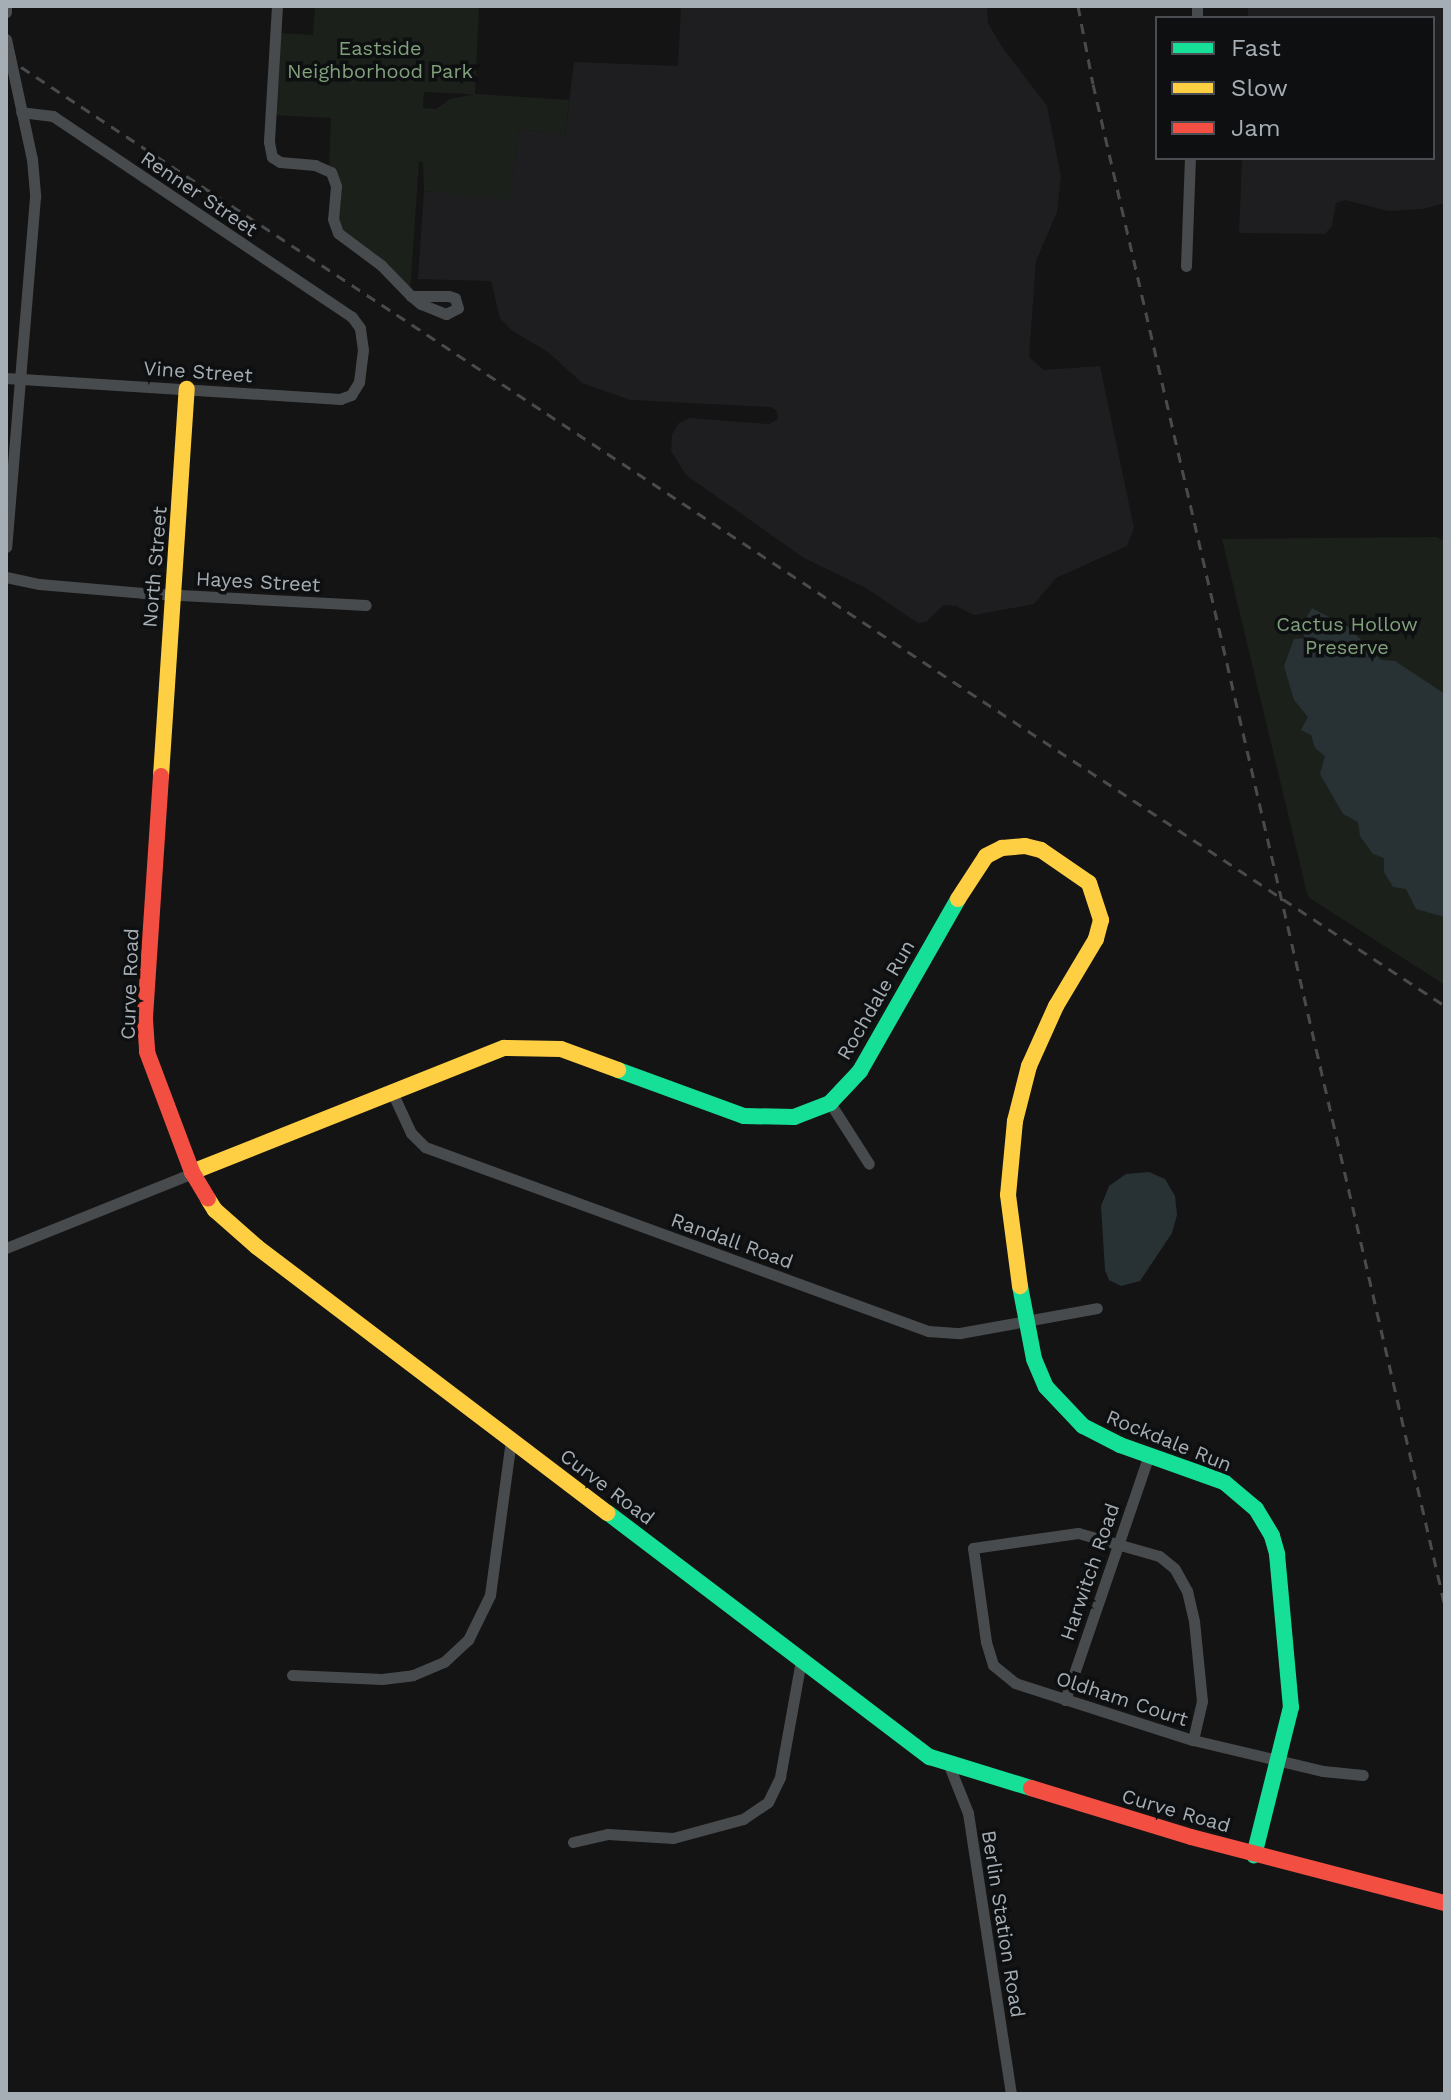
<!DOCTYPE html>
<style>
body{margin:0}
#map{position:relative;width:1451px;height:2100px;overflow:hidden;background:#141414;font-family:"Work Sans",sans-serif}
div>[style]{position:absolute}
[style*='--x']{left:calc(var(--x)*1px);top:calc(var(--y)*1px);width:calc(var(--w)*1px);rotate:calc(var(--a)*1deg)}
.built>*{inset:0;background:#1e1e20}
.green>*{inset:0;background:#1b211a}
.water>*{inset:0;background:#283235}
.street>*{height:11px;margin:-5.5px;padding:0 5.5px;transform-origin:5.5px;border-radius:5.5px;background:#484b4d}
.fast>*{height:16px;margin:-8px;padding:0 8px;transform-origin:8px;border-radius:8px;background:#16e098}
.slow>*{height:16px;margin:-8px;padding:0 8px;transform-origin:8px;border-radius:8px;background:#ffcf43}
.jam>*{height:16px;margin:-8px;padding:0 8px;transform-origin:8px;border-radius:8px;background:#f24e42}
.rail>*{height:3px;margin-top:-1.5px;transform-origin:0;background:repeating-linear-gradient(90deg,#484a4c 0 10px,transparent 0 18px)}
span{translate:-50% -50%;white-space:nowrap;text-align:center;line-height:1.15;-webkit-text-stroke:7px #0e0f10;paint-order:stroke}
.park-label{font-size:20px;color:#81a07c}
.street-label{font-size:20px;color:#a5adb5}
.frame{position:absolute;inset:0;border:8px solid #a5adb5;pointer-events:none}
.legend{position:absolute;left:1155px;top:16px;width:280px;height:144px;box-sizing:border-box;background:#0e0f10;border:2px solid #4a4e52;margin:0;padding:10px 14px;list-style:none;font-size:24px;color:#a5adb5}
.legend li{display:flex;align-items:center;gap:16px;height:40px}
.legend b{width:40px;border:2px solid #4a4e52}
</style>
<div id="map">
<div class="built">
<i style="clip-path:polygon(681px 6px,987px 6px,988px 23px,1002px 47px,1047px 106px,1061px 176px,1057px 212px,1036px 261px,1029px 357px,1044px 370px,1100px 366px,1134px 528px,1127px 546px,1056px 578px,1034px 604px,974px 615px,956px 606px,944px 605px,926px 622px,918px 623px,866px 588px,804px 558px,686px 475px,671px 451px,672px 435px,679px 423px,689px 418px,769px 424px,778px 419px,777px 411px,771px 407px,630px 400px,582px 383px,548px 352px,511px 330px,500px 318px,491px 281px,418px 279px,424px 191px,509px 199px,519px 129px,565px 135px,574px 62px,678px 66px)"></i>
<i style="clip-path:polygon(1248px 6px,1445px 6px,1445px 203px,1423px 209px,1388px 211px,1345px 200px,1336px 203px,1332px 226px,1325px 234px,1239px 233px,1242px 158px,1433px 158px,1433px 18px,1248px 18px)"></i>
</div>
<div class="green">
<i style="clip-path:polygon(evenodd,315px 6px,479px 6px,475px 94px,569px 100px,565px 135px,519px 129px,509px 200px,424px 191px,423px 163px,419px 161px,410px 293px,341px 233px,329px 167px,331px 118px,273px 115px,278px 33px,313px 35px,315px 6px,424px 92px,470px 94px,471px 95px,450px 99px,436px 109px,423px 108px,424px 92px)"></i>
<i style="clip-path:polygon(1436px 537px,1445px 541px,1445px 985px,1308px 897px,1222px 539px)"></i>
</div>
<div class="water">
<i style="clip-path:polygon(1312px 608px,1348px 627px,1381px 660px,1395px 661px,1445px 694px,1445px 917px,1416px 909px,1406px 889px,1393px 887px,1384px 872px,1384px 858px,1373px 854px,1360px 836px,1358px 822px,1343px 814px,1320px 774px,1325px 756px,1315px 748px,1311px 735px,1301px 730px,1308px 717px,1294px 700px,1284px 666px,1294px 639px,1305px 638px,1301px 627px)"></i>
<i style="clip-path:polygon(1149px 1172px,1165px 1179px,1175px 1196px,1177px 1215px,1172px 1233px,1140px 1281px,1121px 1286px,1109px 1280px,1105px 1270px,1101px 1206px,1109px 1186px,1126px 1174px)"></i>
</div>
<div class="street">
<i style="--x:277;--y:6;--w:136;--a:93.4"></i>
<i style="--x:269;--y:142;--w:15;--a:79"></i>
<i style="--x:272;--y:157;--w:9;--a:32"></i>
<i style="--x:280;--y:162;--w:35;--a:5"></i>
<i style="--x:315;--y:165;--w:17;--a:24"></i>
<i style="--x:331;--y:172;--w:15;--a:70"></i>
<i style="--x:336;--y:186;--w:33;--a:95"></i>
<i style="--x:333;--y:219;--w:15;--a:70"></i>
<i style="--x:338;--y:233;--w:54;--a:36.7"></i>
<i style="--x:381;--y:265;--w:43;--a:45.9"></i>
<i style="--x:411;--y:296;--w:13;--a:39"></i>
<i style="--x:421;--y:304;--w:27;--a:22"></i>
<i style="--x:446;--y:314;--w:13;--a:-27"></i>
<i style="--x:458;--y:308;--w:10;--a:-107"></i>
<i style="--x:455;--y:298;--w:6;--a:-162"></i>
<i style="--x:449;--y:296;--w:38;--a:180"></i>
<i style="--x:6;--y:12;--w:6;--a:-90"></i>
<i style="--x:1197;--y:18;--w:12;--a:-90"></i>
<i style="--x:6;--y:39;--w:123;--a:77.8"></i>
<i style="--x:32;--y:159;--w:38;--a:85"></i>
<i style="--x:35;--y:197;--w:351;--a:94.7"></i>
<i style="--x:1186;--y:266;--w:108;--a:-87.9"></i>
<i style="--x:6;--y:378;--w:335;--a:3.6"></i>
<i style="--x:340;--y:399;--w:12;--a:-20"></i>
<i style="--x:351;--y:395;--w:15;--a:-58"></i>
<i style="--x:359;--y:382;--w:32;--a:-83"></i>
<i style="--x:363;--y:350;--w:22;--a:-98"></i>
<i style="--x:360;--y:328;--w:14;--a:-126"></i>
<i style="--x:352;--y:317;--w:360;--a:-146.1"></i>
<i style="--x:53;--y:116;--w:32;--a:-173"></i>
<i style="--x:6;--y:577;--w:34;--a:12"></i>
<i style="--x:39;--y:584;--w:104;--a:4.9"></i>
<i style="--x:143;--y:593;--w:223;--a:3.1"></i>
<i style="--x:392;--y:1092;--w:45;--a:65.1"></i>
<i style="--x:411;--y:1133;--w:20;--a:45"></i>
<i style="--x:425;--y:1147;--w:536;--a:20.09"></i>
<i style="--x:928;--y:1331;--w:32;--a:4"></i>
<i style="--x:960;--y:1333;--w:139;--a:-10.3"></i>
<i style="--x:830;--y:1103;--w:72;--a:57.4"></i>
<i style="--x:6;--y:1248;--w:201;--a:-21.9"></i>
<i style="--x:292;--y:1675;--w:90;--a:2.5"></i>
<i style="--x:382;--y:1679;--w:31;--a:-7"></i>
<i style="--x:413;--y:1675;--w:34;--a:-23"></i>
<i style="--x:444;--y:1662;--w:33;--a:-43"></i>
<i style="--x:468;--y:1640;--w:50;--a:-63.9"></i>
<i style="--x:490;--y:1595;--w:156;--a:-82.3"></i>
<i style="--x:1065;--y:1700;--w:259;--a:-71.1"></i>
<i style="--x:1193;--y:1740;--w:40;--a:-77"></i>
<i style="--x:1202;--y:1701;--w:80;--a:-95.7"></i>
<i style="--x:1194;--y:1621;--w:31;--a:-103"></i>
<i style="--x:1187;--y:1591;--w:26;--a:-119"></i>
<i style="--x:1174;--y:1568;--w:19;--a:-141"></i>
<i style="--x:1159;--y:1556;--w:84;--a:-164.1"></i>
<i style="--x:1078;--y:1533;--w:106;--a:171.9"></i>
<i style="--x:973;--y:1548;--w:95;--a:82.1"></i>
<i style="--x:986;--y:1642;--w:24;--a:73"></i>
<i style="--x:993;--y:1665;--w:28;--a:39"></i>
<i style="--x:1015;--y:1683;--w:187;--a:17.8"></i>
<i style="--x:1193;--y:1740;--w:134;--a:13.4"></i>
<i style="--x:1323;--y:1771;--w:40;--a:5.7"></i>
<i style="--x:948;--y:1763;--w:54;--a:68.2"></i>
<i style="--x:968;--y:1813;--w:284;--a:81.3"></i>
<i style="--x:573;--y:1842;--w:36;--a:-13"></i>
<i style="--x:608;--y:1834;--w:65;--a:3.5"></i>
<i style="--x:673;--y:1838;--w:73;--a:-15.2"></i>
<i style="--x:743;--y:1819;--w:30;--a:-34"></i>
<i style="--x:768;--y:1802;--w:28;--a:-64"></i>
<i style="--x:780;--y:1777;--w:119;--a:-79.8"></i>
</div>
<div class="fast">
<i style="--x:618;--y:1070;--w:134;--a:20.1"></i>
<i style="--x:744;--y:1116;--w:50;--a:1.1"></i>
<i style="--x:794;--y:1117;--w:39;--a:-21"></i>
<i style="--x:830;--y:1103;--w:44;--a:-46.8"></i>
<i style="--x:860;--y:1071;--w:198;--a:-60.3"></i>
<i style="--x:1020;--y:1286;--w:74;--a:79.1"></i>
<i style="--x:1034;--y:1359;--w:30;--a:67"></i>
<i style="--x:1046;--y:1387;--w:54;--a:46.5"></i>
<i style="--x:1083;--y:1426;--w:42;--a:27.2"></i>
<i style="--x:1120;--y:1445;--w:110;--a:19.6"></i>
<i style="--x:1224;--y:1482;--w:42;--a:40.2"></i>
<i style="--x:1256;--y:1509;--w:31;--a:59"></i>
<i style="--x:1272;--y:1536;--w:19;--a:74"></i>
<i style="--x:1277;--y:1554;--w:154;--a:84.8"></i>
<i style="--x:1291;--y:1707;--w:153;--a:104"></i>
<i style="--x:608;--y:1513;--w:404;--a:37.2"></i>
<i style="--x:930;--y:1757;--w:106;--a:17.1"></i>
</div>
<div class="slow">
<i style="--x:161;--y:776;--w:388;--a:-86.2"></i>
<i style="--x:958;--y:899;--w:51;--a:-56.9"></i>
<i style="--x:986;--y:856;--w:18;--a:-27"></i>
<i style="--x:1002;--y:848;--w:23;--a:-5"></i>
<i style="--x:1025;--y:846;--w:16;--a:14"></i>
<i style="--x:1041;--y:850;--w:58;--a:34.5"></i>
<i style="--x:1089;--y:883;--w:39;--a:72"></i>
<i style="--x:1101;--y:920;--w:20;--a:105"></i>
<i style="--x:1096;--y:939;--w:78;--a:120.8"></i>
<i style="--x:1056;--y:1006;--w:66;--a:114.2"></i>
<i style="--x:1029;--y:1066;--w:57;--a:104.3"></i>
<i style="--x:1015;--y:1121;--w:74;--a:95.4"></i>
<i style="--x:1008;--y:1195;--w:92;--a:82.5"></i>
<i style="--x:192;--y:1172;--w:336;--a:-21.7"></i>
<i style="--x:504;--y:1048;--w:57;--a:1"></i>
<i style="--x:561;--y:1049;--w:61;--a:20.2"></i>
<i style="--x:208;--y:1199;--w:13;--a:58"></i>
<i style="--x:215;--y:1210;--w:56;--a:41.4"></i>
<i style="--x:257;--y:1247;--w:440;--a:37.2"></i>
</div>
<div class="jam">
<i style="--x:161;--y:776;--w:245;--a:93.8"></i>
<i style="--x:145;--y:1020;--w:32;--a:86"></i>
<i style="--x:147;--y:1052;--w:128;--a:69.4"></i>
<i style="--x:192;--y:1172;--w:31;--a:59"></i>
<i style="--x:1031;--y:1788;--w:167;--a:17"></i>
<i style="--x:1191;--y:1837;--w:262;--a:14.6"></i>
</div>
<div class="rail">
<i style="--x:1078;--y:6;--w:79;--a:79.1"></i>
<i style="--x:1093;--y:84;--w:1562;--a:76.98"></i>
<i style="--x:6;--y:57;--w:1724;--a:33.4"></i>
</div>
<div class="park-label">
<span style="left:380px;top:60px">Eastside<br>Neighborhood Park</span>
<span style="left:1347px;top:636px">Cactus Hollow<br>Preserve</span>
</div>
<div class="street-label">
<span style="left:199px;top:194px;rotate:34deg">Renner Street</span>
<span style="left:198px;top:372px;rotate:4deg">Vine Street</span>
<span style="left:155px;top:567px;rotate:-85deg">North Street</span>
<span style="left:258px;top:582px;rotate:3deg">Hayes Street</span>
<span style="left:130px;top:984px;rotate:-88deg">Curve Road</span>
<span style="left:876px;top:1000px;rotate:-60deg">Rochdale Run</span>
<span style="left:732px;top:1241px;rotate:20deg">Randall Road</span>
<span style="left:1169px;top:1441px;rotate:22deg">Rockdale Run</span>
<span style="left:607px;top:1487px;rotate:37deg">Curve Road</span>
<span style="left:1090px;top:1572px;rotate:-71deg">Harwitch Road</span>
<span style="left:1122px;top:1699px;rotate:18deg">Oldham Court</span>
<span style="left:1176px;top:1811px;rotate:16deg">Curve Road</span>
<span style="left:1003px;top:1924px;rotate:81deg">Berlin Station Road</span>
</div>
<div class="frame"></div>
<ul class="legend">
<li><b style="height:10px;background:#16e098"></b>Fast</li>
<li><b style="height:10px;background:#ffcf43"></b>Slow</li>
<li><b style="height:10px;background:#f24e42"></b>Jam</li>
</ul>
</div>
